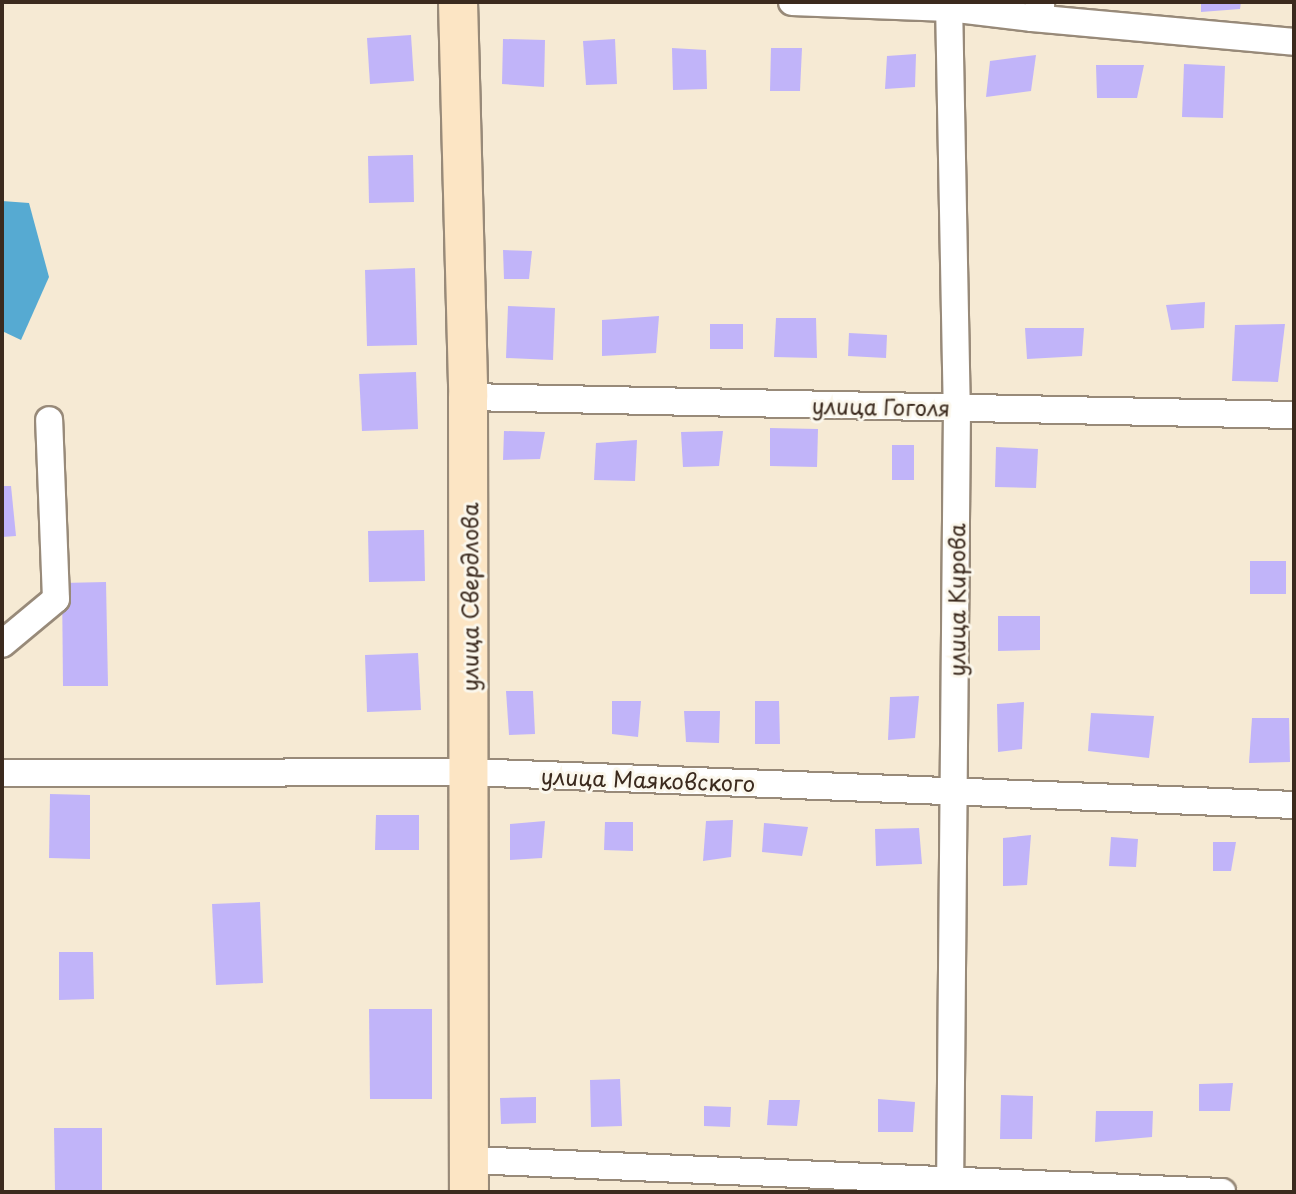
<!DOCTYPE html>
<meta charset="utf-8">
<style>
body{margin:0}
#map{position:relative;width:1296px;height:1194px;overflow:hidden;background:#f6ead4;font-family:"Playpen Sans",sans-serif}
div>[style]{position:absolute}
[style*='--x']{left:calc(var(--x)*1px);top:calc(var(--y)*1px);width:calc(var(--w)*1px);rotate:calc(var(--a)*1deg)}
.water>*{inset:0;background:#56aad2}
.building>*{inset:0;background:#c1b4f9}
.roads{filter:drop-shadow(2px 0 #988a79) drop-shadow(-2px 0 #988a79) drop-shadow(0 2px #988a79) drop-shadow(0 -2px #988a79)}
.street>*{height:26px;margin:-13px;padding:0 13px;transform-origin:13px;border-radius:13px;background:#fff}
.secondary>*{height:38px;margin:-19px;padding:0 19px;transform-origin:19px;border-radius:19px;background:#fce5c4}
span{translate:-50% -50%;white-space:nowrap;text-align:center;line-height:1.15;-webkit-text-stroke:6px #fbf7ec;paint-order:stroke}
.street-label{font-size:22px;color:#3b2a1e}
.frame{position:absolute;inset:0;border:4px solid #3b2a1e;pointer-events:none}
</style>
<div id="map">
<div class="water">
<i style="clip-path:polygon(2px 201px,29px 203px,49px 277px,21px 340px,2px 331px)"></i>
</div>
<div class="building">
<i style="clip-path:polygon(1201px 2px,1241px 2px,1240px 9px,1201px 12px)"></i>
<i style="clip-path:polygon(411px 35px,414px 81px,370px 84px,367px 38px)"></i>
<i style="clip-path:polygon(503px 39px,545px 40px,544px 87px,502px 84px)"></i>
<i style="clip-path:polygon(615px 39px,617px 84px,586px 85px,583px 41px)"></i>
<i style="clip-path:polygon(672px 48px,706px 50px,707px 89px,673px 90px)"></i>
<i style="clip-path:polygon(771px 48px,802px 48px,800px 91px,770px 91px)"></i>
<i style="clip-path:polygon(916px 54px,915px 87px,885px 89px,887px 56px)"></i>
<i style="clip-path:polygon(1036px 55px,1031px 91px,986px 97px,990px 61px)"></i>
<i style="clip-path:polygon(1184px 64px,1225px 66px,1223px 118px,1182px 117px)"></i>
<i style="clip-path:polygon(1096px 65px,1144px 65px,1137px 98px,1097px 98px)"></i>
<i style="clip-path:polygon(413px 155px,414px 202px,369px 203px,368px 156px)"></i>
<i style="clip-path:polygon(503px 250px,532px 251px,529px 279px,504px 279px)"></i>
<i style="clip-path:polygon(415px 268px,417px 345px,367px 346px,365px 270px)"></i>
<i style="clip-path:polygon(1205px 302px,1204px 328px,1171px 330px,1166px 305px)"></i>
<i style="clip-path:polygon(508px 306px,555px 308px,553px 360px,506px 358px)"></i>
<i style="clip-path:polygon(659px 316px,656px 353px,602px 356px,602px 320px)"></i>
<i style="clip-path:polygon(776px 318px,816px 318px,817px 358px,774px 357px)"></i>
<i style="clip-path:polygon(710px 324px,743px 324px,743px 349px,710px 349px)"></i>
<i style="clip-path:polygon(1285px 324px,1278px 382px,1232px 381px,1235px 325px)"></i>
<i style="clip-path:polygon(1025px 328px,1084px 328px,1082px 356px,1027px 359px)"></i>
<i style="clip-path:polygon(849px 333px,887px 335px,886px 358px,848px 356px)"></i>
<i style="clip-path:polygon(416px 372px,418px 429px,362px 431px,359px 374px)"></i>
<i style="clip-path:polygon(770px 428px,818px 429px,817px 467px,770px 466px)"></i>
<i style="clip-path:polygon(504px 431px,545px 432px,540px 459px,503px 460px)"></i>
<i style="clip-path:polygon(723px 431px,719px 466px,683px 467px,681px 432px)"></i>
<i style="clip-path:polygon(637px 440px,635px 481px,594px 480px,596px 443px)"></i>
<i style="clip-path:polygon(892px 445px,914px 445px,914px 480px,892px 480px)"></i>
<i style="clip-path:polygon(996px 447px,1038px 449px,1036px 488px,995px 487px)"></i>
<i style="clip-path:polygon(2px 486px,11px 486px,16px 536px,2px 537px)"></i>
<i style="clip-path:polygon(424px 530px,425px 581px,369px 582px,368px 531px)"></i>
<i style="clip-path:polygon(1250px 561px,1286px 561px,1286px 594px,1250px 594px)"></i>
<i style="clip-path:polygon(106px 582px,108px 686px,63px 686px,62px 583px)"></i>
<i style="clip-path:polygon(998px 616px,1040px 616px,1040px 650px,998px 651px)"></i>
<i style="clip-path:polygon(418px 653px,421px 710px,367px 712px,365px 655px)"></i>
<i style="clip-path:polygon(506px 691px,533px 691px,535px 734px,509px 735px)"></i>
<i style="clip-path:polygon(919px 696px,915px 738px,888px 740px,890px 697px)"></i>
<i style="clip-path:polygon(612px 701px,641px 701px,638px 737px,612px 734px)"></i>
<i style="clip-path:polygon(755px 701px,779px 701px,780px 744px,755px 744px)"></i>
<i style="clip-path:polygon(1024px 702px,1022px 749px,998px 752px,997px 704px)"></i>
<i style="clip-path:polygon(684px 711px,720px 711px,719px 743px,686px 742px)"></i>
<i style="clip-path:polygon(1091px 713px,1154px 716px,1149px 758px,1088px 751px)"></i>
<i style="clip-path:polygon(1252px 718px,1289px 718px,1290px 762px,1249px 763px)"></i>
<i style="clip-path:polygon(50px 794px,90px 795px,90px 859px,49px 858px)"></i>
<i style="clip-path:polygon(376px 815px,419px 815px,419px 850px,375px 850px)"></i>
<i style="clip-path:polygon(733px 820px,731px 857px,703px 861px,706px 821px)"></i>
<i style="clip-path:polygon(545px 821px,542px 858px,510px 860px,510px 824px)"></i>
<i style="clip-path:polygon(605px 822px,633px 822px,633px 851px,604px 850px)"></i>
<i style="clip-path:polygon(764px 823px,808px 827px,802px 856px,762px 852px)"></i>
<i style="clip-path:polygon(919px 828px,922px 864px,876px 866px,875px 829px)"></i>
<i style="clip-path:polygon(1031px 835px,1027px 885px,1003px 886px,1003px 838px)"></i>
<i style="clip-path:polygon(1111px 837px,1138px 839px,1136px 867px,1109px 866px)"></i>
<i style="clip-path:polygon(1213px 842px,1236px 842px,1231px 871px,1213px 871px)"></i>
<i style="clip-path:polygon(260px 902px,263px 983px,216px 985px,212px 904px)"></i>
<i style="clip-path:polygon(59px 952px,93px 952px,94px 999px,59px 1000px)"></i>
<i style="clip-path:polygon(369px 1009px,432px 1009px,432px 1099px,370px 1099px)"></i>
<i style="clip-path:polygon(620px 1079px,622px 1126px,591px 1127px,590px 1080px)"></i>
<i style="clip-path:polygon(1233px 1083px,1230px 1111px,1199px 1111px,1199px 1084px)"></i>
<i style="clip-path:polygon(1001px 1095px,1033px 1096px,1032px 1139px,1000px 1139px)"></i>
<i style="clip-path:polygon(536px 1097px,536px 1123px,501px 1124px,500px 1098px)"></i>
<i style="clip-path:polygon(878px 1099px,915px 1102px,913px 1132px,878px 1132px)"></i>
<i style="clip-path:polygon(769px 1100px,800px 1100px,797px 1126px,767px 1125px)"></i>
<i style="clip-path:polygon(704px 1106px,731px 1107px,730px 1127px,704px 1126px)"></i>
<i style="clip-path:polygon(1096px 1111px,1153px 1111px,1152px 1137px,1095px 1142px)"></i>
<i style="clip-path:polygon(54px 1128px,102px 1128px,102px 1192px,55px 1192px)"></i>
</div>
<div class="roads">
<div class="street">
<i style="--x:792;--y:2;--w:157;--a:2.2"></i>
<i style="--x:949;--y:8;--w:84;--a:6.9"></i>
<i style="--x:1032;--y:18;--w:16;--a:-55"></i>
<i style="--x:949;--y:2;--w:406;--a:88.9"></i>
<i style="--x:957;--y:408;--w:784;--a:90.51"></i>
<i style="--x:1032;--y:18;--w:263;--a:5.2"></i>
<i style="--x:468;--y:397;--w:826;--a:1.25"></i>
<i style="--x:2;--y:644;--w:70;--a:-39.8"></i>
<i style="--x:56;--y:599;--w:179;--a:-92.2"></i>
<i style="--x:2;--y:773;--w:467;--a:-0.1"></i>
<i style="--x:469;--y:772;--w:826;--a:2.29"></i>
<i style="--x:470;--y:1160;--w:753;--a:2.44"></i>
</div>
<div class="secondary">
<i style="--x:458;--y:2;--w:395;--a:88.5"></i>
<i style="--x:468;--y:397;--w:795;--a:89.93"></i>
</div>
</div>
<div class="street-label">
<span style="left:881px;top:406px;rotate:1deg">улица Гоголя</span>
<span style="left:469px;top:597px;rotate:-90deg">улица Свердлова</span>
<span style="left:956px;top:600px;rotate:-90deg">улица Кирова</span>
<span style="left:648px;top:779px;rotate:2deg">улица Маяковского</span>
</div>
<div class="frame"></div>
</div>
